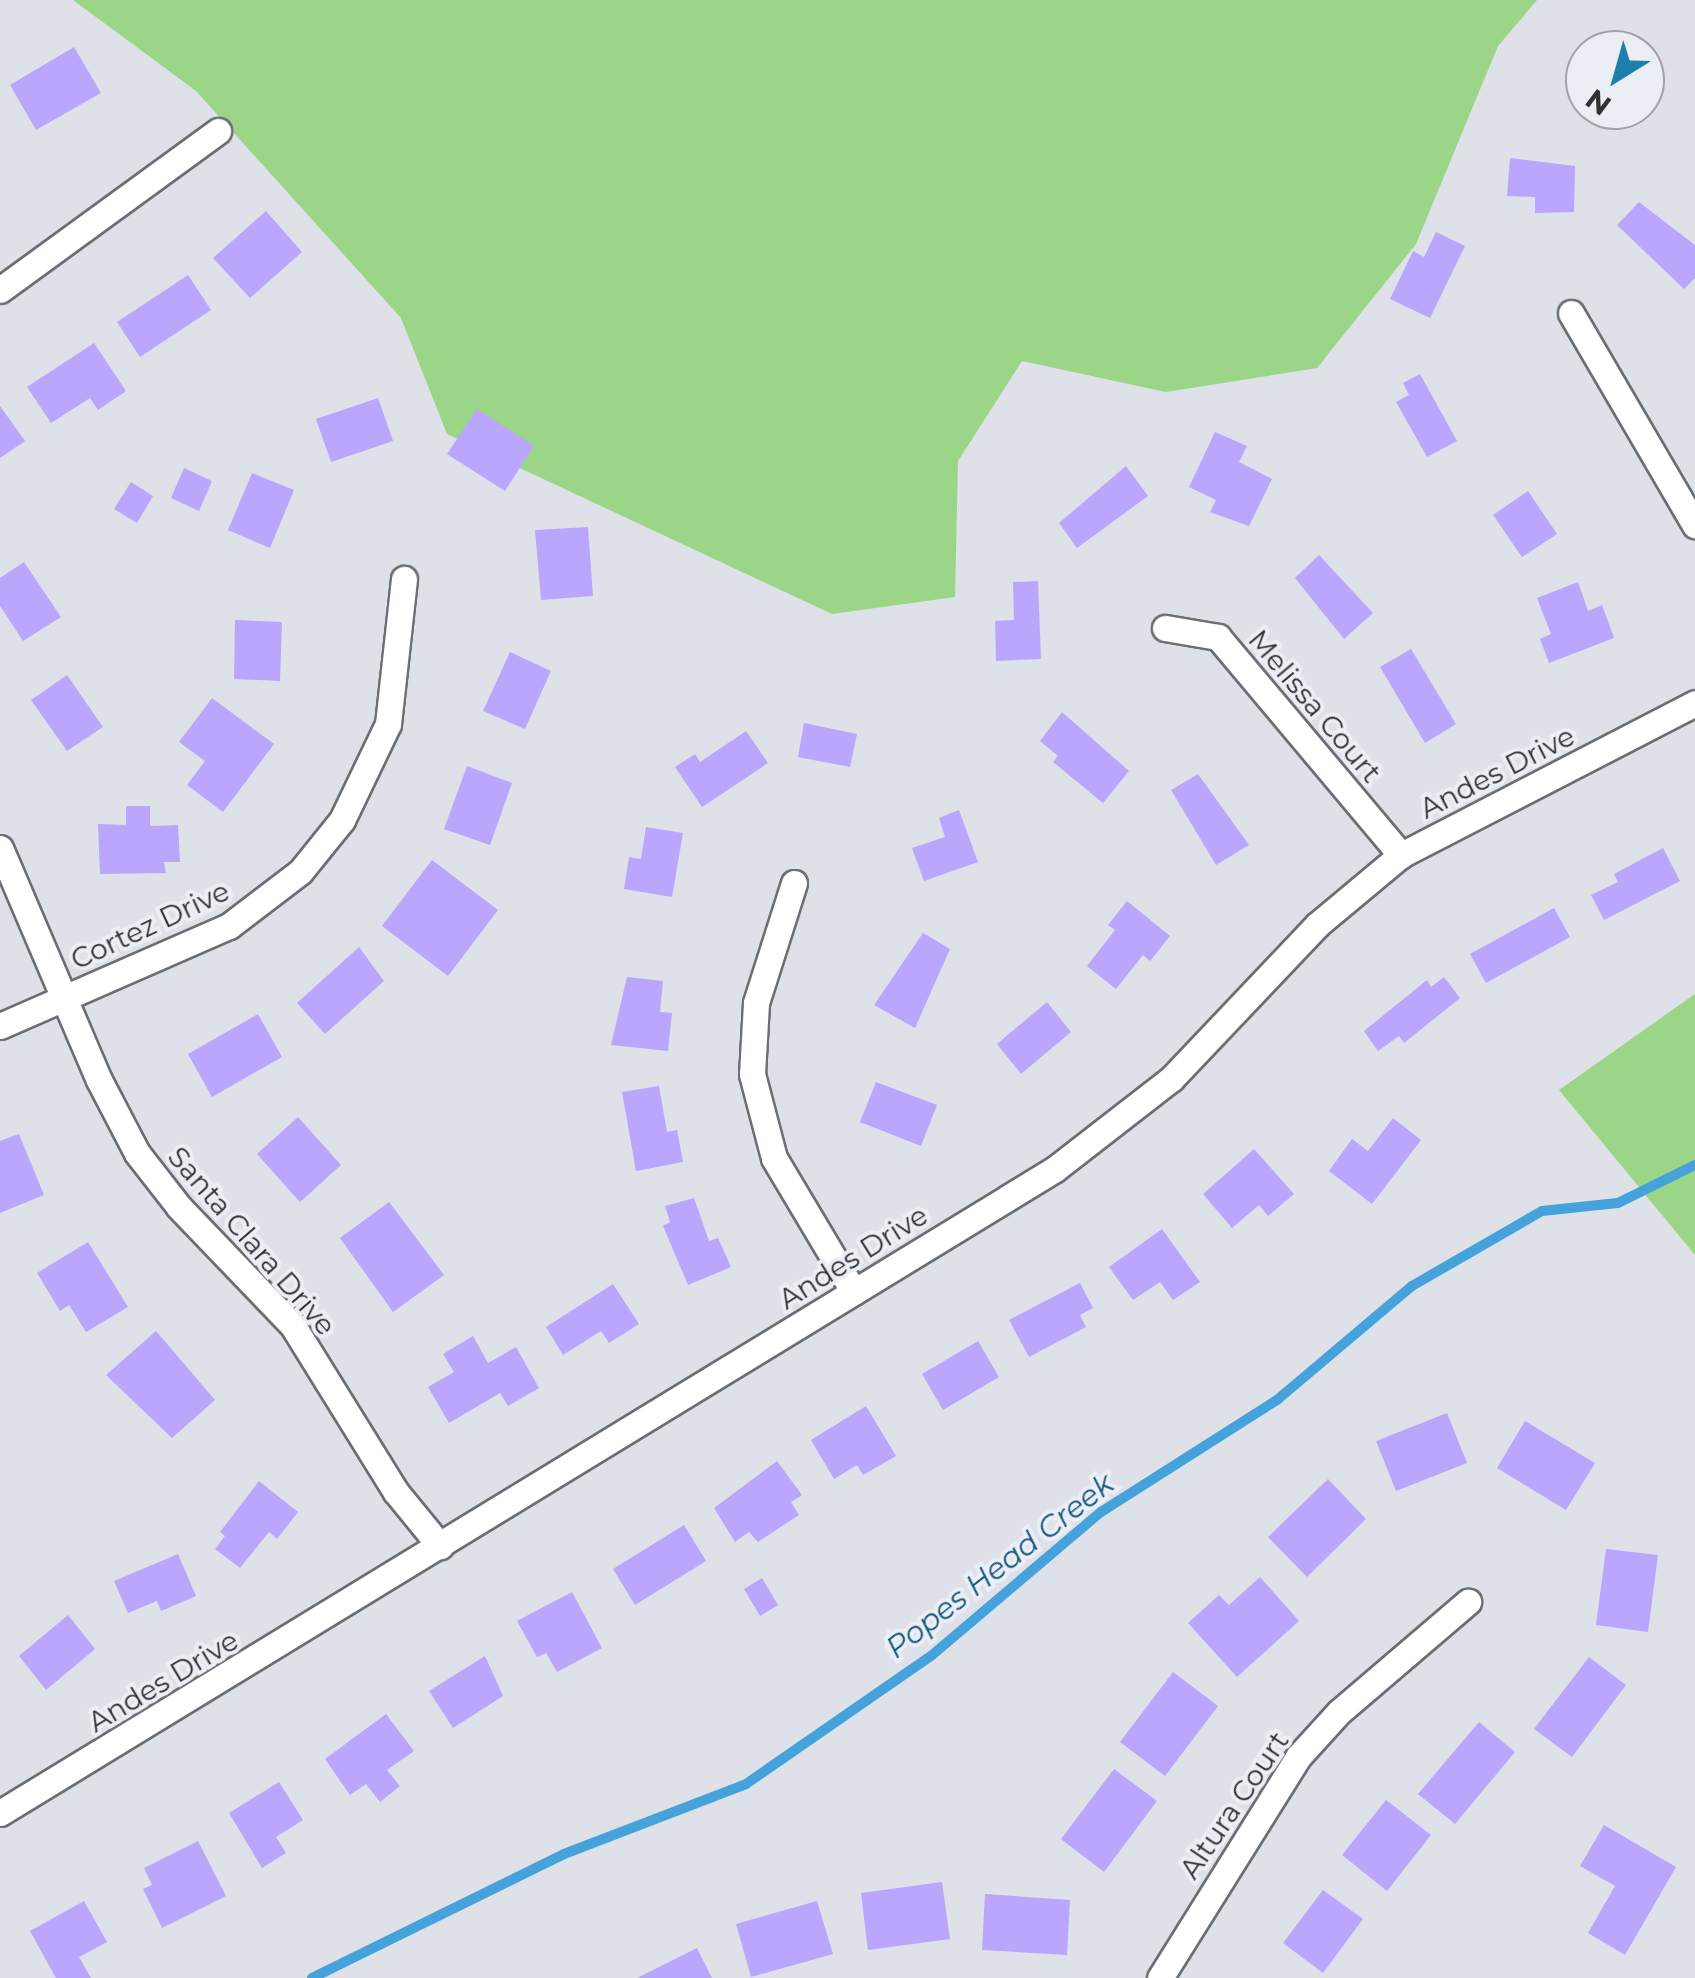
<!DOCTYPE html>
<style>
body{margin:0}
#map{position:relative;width:1695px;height:1978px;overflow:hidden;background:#dee1e7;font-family:Montserrat,sans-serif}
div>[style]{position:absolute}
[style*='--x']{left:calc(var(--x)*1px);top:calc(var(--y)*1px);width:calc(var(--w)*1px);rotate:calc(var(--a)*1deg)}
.green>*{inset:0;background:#9bd588}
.stream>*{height:10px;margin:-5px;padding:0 5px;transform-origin:5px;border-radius:5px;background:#45a2db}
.building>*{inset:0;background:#baa6fc}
.roads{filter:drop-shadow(2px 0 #6b6e73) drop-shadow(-2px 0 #6b6e73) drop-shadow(0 2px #6b6e73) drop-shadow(0 -2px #6b6e73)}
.minor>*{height:25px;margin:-12.5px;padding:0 12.5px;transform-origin:12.5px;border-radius:12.5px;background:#fff}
span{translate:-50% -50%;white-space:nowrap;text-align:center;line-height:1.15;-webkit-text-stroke:8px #ebeef4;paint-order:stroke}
.street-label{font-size:28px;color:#303133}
.water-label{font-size:30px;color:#155980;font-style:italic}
.north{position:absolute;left:1565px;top:30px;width:100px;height:100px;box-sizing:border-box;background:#ebeef4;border:2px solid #a0a2a7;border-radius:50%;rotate:217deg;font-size:28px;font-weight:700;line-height:40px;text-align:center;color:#303133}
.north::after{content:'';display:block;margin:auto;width:35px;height:45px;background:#1d7faa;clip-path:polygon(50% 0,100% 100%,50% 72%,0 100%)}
</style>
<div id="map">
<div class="green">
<i style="clip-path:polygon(73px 0,1537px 0,1498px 46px,1416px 244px,1317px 368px,1166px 392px,1022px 361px,958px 461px,955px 597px,832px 614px,447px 434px,401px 318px,196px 91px)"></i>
<i style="clip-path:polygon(1695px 994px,1695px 1255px,1559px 1090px)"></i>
</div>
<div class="stream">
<i style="--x:312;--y:1978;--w:281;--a:-26.2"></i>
<i style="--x:564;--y:1854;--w:195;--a:-21"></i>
<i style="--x:746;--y:1784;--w:225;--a:-34.7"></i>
<i style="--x:931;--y:1656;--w:223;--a:-40.3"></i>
<i style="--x:1101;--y:1512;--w:209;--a:-32.5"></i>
<i style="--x:1277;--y:1400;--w:177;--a:-40.2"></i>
<i style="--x:1412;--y:1286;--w:150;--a:-30"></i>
<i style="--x:1542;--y:1211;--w:76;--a:-6"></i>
<i style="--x:1618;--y:1203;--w:86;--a:-26.3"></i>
</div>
<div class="building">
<i style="clip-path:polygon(74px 47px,101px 93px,36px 130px,10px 85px)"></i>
<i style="clip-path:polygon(1510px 158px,1575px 166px,1574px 212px,1535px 213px,1535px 197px,1507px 196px)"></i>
<i style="clip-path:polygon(1639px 202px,1695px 245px,1695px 278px,1684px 289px,1617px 225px)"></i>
<i style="clip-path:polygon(266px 211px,302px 252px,250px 298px,213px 258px)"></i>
<i style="clip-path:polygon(1436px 232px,1465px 246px,1430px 318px,1390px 299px,1413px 251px,1424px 257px)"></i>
<i style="clip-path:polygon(188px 275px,211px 310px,140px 357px,117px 322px)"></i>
<i style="clip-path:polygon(94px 343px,126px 391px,98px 410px,90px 398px,51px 423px,27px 387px)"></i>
<i style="clip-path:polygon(1420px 374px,1457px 441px,1427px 457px,1396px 402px,1409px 395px,1403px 383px)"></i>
<i style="clip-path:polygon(378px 398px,393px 441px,331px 462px,316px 419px)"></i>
<i style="clip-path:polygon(0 406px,25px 441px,0 458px)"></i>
<i style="clip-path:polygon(477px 409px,534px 446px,505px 491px,447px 454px)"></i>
<i style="clip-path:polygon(1215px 432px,1247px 446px,1239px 462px,1272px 479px,1249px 526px,1210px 512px,1216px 500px,1189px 487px)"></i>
<i style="clip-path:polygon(1126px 466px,1148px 496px,1077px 548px,1059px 523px)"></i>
<i style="clip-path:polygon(184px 468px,212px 481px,199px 511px,171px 498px)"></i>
<i style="clip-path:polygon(252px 473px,294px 490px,270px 548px,228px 530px)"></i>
<i style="clip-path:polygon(131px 482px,153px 496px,137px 523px,114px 509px)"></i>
<i style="clip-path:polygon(1528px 491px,1557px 534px,1522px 557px,1493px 515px)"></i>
<i style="clip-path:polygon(588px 527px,593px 596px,541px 600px,535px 530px)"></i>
<i style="clip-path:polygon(1319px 555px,1373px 613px,1344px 639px,1295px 578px)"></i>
<i style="clip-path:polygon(24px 562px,61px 617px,23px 641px,0 606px,0 578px)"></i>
<i style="clip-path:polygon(1038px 581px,1041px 659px,996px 661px,995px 621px,1014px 620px,1013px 582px)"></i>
<i style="clip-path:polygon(1578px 582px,1588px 611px,1602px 605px,1614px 638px,1549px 663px,1540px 639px,1551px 634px,1537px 598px)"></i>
<i style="clip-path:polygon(235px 620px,282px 622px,280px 681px,234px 679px)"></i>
<i style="clip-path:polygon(1411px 649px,1456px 724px,1425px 743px,1380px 667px)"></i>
<i style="clip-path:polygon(510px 652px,551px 671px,525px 729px,483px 711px)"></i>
<i style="clip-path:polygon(67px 675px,103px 727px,67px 751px,31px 700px)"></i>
<i style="clip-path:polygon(212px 698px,274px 744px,223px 812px,187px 785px,205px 761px,179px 742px)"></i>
<i style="clip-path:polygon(1062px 712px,1129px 771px,1103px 803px,1053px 762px,1058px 756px,1040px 741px)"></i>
<i style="clip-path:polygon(804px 723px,857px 734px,850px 767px,798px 757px)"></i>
<i style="clip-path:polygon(746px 731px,768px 763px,702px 807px,675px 767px,695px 754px,700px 762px)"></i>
<i style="clip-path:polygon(467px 766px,512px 783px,490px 845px,444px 829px)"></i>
<i style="clip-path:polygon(1198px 774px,1249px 845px,1216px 865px,1171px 790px)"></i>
<i style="clip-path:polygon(126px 806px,150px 806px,150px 826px,178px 825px,180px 862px,164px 862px,166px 873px,100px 874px,98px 824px,126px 825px)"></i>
<i style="clip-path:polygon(959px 810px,978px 862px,924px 881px,912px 848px,945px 837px,939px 818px)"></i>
<i style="clip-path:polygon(646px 827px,683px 833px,672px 897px,624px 889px,629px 857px,641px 859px)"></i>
<i style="clip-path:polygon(1663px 848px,1680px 881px,1604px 920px,1591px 895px,1618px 882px,1614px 874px)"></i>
<i style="clip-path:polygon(432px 860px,498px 910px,448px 976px,382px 926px)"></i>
<i style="clip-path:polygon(1127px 901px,1170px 936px,1150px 961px,1143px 955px,1116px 989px,1087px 966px,1115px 930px,1108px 925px)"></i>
<i style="clip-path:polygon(1554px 908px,1570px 937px,1486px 983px,1470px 954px)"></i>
<i style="clip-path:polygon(923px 933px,950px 949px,915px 1028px,874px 1005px)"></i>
<i style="clip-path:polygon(359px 947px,384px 981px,325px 1034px,297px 1003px)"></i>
<i style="clip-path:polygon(627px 977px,663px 981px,660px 1012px,672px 1013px,668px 1051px,611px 1045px)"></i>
<i style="clip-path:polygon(1444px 977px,1460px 998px,1404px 1043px,1399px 1036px,1378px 1051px,1364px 1031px,1427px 980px,1431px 987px)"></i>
<i style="clip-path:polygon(1047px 1002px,1071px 1032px,1021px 1074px,997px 1044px)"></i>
<i style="clip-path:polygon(258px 1014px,282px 1057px,212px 1097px,188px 1054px)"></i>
<i style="clip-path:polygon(876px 1082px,937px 1105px,921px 1146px,860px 1122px)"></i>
<i style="clip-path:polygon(659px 1086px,667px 1132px,677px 1130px,683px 1162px,636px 1171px,622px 1092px)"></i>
<i style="clip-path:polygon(298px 1117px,341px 1165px,300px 1202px,257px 1154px)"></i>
<i style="clip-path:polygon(1393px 1118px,1421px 1140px,1372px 1204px,1329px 1171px,1352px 1139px,1368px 1151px)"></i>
<i style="clip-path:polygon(19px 1134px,44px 1195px,0 1213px,0 1141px)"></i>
<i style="clip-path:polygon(1254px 1149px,1294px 1194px,1268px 1216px,1259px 1205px,1232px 1228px,1203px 1194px)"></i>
<i style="clip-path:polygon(694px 1198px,709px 1241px,718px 1238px,731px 1267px,688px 1285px,663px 1226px,670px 1222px,665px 1206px)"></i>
<i style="clip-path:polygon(389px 1202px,444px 1275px,393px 1312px,340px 1238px)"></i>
<i style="clip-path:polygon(1162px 1229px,1200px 1282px,1173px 1300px,1160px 1282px,1133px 1300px,1109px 1267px)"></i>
<i style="clip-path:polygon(88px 1242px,128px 1307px,86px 1332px,69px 1305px,60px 1311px,37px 1273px)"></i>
<i style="clip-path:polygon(1080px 1283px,1093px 1308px,1080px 1315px,1086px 1327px,1029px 1357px,1009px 1320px)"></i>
<i style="clip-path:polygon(613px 1284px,639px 1324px,609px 1343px,601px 1331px,563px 1355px,546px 1327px)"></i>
<i style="clip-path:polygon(156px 1331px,215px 1400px,172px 1438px,106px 1375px)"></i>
<i style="clip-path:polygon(473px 1336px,488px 1363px,516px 1347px,539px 1388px,508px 1406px,500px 1393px,449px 1423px,428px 1387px,454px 1372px,443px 1354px)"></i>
<i style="clip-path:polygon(978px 1341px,999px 1377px,943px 1410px,922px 1374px)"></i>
<i style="clip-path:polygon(866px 1406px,896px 1456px,863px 1475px,857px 1465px,834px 1479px,811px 1440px)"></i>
<i style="clip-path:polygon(1447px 1413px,1467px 1463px,1396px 1491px,1376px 1441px)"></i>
<i style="clip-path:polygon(1525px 1421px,1595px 1463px,1566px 1510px,1497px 1468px)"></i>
<i style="clip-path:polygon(777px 1461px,802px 1495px,791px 1502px,799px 1515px,758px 1542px,749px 1532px,735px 1542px,714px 1508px)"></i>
<i style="clip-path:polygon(1328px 1479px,1366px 1519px,1307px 1577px,1268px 1537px)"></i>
<i style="clip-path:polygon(259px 1481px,298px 1512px,277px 1539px,269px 1532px,240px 1568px,215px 1549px,225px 1536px,220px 1532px)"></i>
<i style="clip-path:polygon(684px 1525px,706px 1561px,635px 1605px,613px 1569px)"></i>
<i style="clip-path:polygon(1606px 1549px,1658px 1555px,1648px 1632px,1596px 1625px)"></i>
<i style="clip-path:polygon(178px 1554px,196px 1596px,161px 1611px,157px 1601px,128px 1613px,114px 1581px)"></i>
<i style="clip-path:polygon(1260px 1577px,1299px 1621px,1237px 1677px,1188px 1623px,1219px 1595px,1229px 1605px)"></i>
<i style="clip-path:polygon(762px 1578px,778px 1605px,760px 1616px,744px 1589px)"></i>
<i style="clip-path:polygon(572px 1592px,602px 1648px,557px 1672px,546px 1653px,537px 1657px,517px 1621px)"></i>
<i style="clip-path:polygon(68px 1615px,95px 1649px,46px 1690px,19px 1656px)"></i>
<i style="clip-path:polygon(485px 1656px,503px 1696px,453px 1728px,429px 1691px)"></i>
<i style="clip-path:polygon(1589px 1657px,1626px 1685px,1572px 1757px,1534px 1729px)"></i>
<i style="clip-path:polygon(1173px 1672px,1218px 1706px,1165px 1776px,1120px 1742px)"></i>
<i style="clip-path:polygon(386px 1714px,414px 1751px,387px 1770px,400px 1786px,380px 1802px,366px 1784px,350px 1795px,325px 1759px)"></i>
<i style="clip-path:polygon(1479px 1722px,1515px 1752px,1455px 1824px,1418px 1794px)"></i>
<i style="clip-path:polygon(1114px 1769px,1157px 1801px,1104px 1872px,1061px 1839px)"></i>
<i style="clip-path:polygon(279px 1782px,303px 1820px,276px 1837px,286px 1853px,262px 1868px,229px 1813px)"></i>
<i style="clip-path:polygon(1386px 1800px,1431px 1835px,1387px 1891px,1342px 1855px)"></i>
<i style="clip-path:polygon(1604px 1825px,1676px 1867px,1625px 1955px,1588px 1933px,1615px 1886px,1580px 1866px)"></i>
<i style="clip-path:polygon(198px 1841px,226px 1896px,162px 1928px,143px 1889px,152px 1885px,144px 1868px)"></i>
<i style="clip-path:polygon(942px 1882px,950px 1939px,868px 1950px,861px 1893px)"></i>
<i style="clip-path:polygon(1323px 1890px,1363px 1919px,1323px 1973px,1283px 1943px)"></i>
<i style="clip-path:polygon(985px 1894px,1070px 1900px,1067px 1955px,982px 1950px)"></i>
<i style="clip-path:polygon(84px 1901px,107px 1942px,79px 1957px,91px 1978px,56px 1978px,30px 1931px)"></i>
<i style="clip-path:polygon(817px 1901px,833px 1954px,751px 1977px,736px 1924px)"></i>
<i style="clip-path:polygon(697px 1948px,712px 1978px,637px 1978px)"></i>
</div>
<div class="roads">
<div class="minor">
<i style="--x:0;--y:290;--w:270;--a:-36.1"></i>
<i style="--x:1571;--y:313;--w:246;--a:59.7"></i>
<i style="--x:1165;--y:628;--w:54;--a:9.6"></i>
<i style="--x:1218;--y:637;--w:285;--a:50"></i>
<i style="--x:0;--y:848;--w:252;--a:66.9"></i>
<i style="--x:99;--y:1080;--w:82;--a:62.5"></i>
<i style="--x:137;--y:1153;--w:68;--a:52.1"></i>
<i style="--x:179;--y:1207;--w:165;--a:46.2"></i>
<i style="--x:293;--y:1326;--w:195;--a:58.2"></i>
<i style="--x:396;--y:1492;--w:70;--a:50.8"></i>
<i style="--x:794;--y:883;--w:126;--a:107.6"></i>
<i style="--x:756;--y:1003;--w:71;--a:93.2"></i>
<i style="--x:752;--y:1074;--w:87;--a:75.3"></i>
<i style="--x:774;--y:1158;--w:156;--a:59.2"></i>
<i style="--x:0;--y:1026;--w:250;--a:-23.6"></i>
<i style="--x:229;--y:926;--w:89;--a:-37.3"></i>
<i style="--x:300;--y:872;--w:67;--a:-51.1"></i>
<i style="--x:342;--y:820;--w:106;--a:-64.4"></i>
<i style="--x:388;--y:724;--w:146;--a:-83.7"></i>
<i style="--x:0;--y:1813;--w:1236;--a:-31.4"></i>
<i style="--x:1055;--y:1169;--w:147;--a:-37.8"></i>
<i style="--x:1171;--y:1079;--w:212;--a:-46.5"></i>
<i style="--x:1317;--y:925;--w:109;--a:-39.8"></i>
<i style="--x:1401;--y:855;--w:331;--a:-27.3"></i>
<i style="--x:1160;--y:1978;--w:261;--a:-58"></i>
<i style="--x:1298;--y:1757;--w:61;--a:-47.7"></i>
<i style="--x:1339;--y:1712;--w:170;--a:-40.5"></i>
</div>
</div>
<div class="street-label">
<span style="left:1315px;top:706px;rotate:50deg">Melissa Court</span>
<span style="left:1497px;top:772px;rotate:-27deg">Andes Drive</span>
<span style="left:150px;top:925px;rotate:-25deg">Cortez Drive</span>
<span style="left:252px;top:1241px;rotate:49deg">Santa Clara Drive</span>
<span style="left:853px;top:1257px;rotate:-32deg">Andes Drive</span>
<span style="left:163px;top:1681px;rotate:-31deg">Andes Drive</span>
<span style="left:1234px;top:1805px;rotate:-56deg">Altura Court</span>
</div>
<div class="water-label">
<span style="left:1000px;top:1566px;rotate:-38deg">Popes Head Creek</span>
</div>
<div class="north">N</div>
</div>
